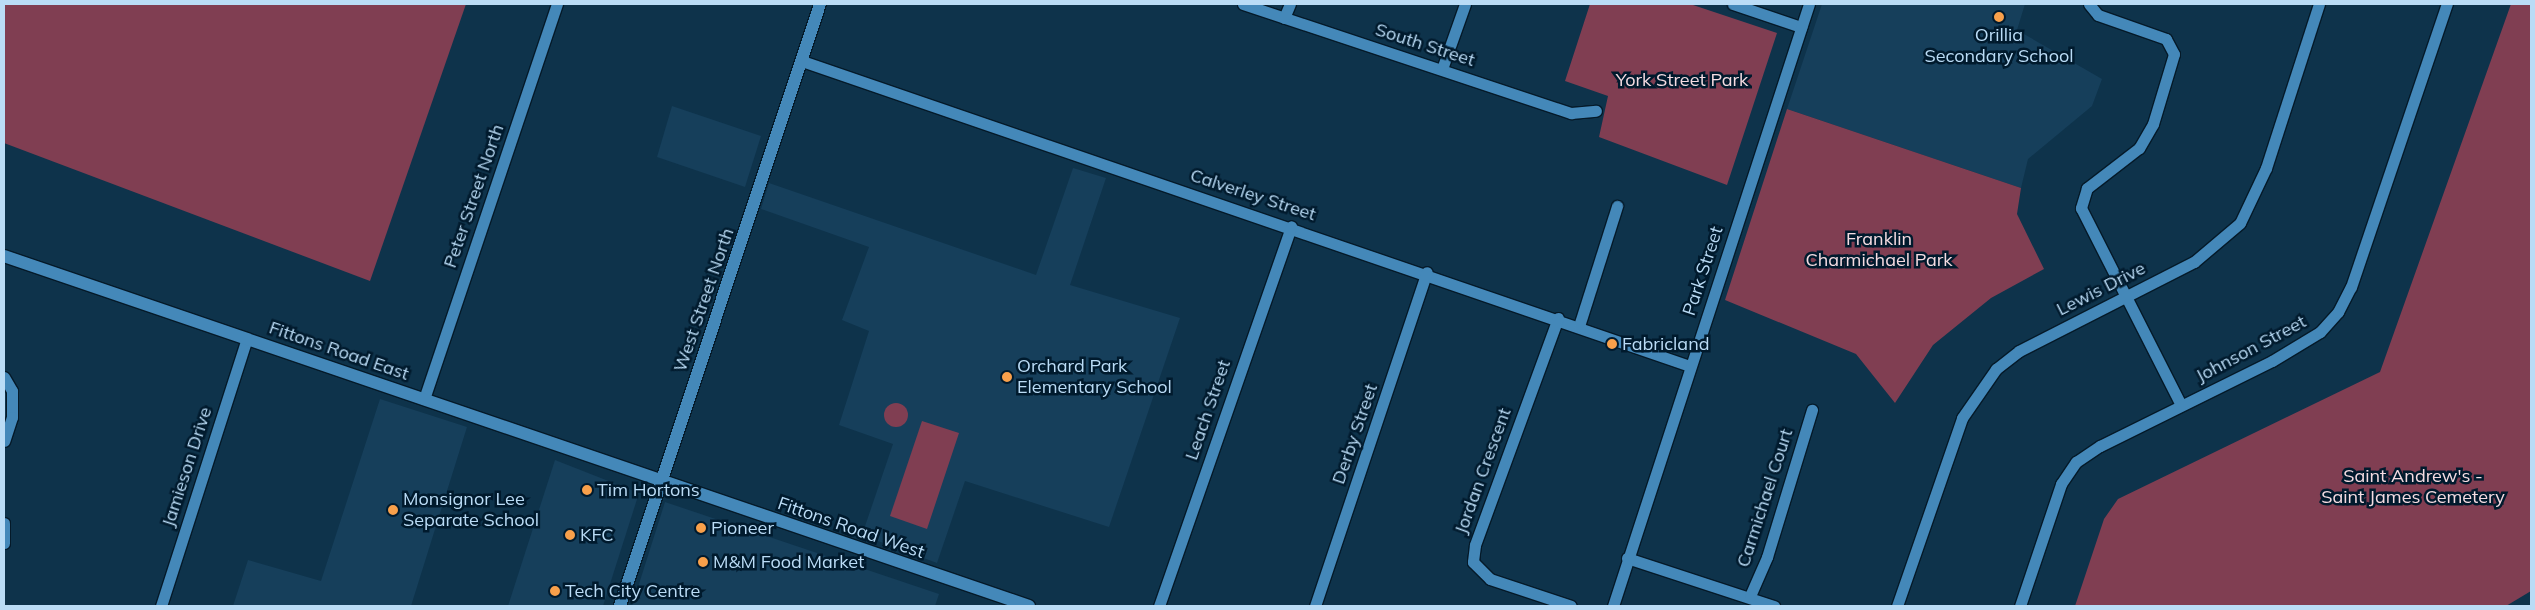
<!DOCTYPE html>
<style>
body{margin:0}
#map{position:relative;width:2535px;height:610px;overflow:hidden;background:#0e334b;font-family:Mulish,sans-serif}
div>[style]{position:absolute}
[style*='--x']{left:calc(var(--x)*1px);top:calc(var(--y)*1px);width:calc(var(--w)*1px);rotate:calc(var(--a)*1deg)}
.built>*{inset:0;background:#163f5b}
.green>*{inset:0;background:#803e52}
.round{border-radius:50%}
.roads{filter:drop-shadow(1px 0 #051a29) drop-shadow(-1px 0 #051a29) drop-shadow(0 1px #051a29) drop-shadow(0 -1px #051a29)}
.street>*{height:11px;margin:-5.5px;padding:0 5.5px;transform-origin:5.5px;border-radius:5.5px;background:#4488b9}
.secondary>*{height:12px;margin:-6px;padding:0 6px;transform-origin:6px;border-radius:6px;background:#4488b9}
.dots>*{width:14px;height:14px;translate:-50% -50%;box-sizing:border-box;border:2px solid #001a2d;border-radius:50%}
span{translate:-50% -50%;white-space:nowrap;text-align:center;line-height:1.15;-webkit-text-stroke:5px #001a2d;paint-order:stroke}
.poi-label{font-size:18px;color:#badcf6}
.left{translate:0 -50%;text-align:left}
.street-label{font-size:18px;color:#badcf6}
.park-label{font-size:18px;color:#f5dce2}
.frame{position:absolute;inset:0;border:5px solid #badcf6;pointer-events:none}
</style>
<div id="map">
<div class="built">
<i style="clip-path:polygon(1822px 4px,2025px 4px,2017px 30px,2102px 79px,2092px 106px,2028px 159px,2021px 188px,1787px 109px)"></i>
<i style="clip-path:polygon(672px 106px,761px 136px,745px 187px,657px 157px)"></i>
<i style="clip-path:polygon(1073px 168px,1106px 178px,1070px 285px,1180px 318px,1109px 527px,965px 481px,937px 563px,862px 535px,893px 444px,839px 425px,869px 331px,842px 320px,869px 247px,761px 209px,769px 183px,1036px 275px)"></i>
<i style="clip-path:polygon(380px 399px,467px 427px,411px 606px,233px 606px,248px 560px,321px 581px)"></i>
<i style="clip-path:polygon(555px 460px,639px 493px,603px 606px,508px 606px)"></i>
<i style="clip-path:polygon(665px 502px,939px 594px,935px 606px,632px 606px)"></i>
</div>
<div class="green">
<i style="clip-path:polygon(4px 4px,466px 4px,370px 281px,4px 143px)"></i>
<i style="clip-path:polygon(1590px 4px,1690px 4px,1777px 33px,1727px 185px,1599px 137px,1608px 96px,1565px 81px)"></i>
<i style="clip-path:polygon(2511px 4px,2531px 4px,2531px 591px,2506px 606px,2075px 606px,2104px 519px,2118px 499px,2380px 372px)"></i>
<i style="clip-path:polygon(1787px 109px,2021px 188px,2017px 214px,2044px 269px,1991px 298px,1933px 345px,1895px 403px,1856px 354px,1725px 300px)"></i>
<i class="round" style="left:884px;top:403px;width:24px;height:24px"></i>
<i style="clip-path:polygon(922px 421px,959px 433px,927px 529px,890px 516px)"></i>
</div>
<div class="roads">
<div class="street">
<i style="--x:1243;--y:4;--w:346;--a:18.4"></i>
<i style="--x:1571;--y:113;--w:25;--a:-5"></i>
<i style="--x:1733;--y:4;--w:72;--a:18.7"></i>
<i style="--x:2089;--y:4;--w:14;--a:51"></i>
<i style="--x:2098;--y:15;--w:72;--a:19.4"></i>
<i style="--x:2166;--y:39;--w:17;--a:62"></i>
<i style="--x:2174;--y:54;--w:73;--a:106.7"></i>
<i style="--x:2153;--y:124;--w:28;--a:120"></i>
<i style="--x:2139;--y:148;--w:66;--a:142.4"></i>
<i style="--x:2087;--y:188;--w:21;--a:107"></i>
<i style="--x:2081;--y:208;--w:221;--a:63.1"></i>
<i style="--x:1284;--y:18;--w:15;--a:-67"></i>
<i style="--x:802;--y:61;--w:939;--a:18.96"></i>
<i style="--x:1442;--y:69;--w:69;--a:-70.5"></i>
<i style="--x:1558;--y:318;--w:242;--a:110.1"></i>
<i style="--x:1475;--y:545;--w:17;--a:97"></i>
<i style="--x:1473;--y:562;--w:24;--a:45"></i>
<i style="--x:1490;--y:579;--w:85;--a:18.4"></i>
<i style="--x:1579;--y:326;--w:126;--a:-72.4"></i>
<i style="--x:4;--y:377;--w:16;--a:60"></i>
<i style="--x:12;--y:391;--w:26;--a:90"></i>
<i style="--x:12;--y:417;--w:25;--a:108"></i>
<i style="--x:424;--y:399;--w:417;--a:-71.4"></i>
<i style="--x:4;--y:523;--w:20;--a:90"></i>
<i style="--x:1627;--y:558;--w:155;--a:18.1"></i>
<i style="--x:1750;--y:596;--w:43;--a:-66.4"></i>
<i style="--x:1767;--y:557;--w:154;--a:-73"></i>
<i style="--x:161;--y:606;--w:281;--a:-72.2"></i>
<i style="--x:1159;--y:606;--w:402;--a:-70.8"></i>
<i style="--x:1315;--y:606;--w:352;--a:-71.5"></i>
<i style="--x:1613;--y:606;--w:633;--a:-71.97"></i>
<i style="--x:1897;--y:606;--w:199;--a:-70.9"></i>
<i style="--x:1962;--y:418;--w:60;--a:-55.2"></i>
<i style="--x:1996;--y:369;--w:29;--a:-38"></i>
<i style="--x:2019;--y:351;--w:196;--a:-27"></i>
<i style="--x:2194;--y:262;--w:60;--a:-40.3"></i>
<i style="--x:2240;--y:223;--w:61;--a:-64.7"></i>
<i style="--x:2266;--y:168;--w:172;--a:-72.1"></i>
<i style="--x:2020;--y:606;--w:129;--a:-71.4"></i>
<i style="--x:2061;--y:484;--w:27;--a:-56"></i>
<i style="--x:2076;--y:462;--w:29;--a:-34"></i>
<i style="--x:2100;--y:446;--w:192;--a:-26.3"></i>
<i style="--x:2272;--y:361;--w:56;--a:-31.1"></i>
<i style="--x:2320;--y:332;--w:27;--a:-48"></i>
<i style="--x:2338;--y:312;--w:28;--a:-63"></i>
<i style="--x:2351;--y:287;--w:299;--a:-71.3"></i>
</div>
<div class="secondary">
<i style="--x:4;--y:256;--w:1083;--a:18.85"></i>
<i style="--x:620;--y:606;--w:634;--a:-71.62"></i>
</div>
</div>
<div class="dots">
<i style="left:1999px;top:17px;background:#f8a04b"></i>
<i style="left:1612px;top:344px;background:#f8a04b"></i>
<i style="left:1007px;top:377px;background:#f8a04b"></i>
<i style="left:587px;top:490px;background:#f8a04b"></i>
<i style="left:393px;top:510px;background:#f8a04b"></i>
<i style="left:701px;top:528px;background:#f8a04b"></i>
<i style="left:570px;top:535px;background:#f8a04b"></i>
<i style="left:703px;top:562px;background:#f8a04b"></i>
<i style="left:555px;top:591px;background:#f8a04b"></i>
</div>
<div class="poi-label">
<span style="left:1999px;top:46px">Orillia<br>Secondary School</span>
<span class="left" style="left:1622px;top:344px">Fabricland</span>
<span class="left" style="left:1017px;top:377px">Orchard Park<br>Elementary School</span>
<span class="left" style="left:597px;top:490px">Tim Hortons</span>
<span class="left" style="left:403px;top:510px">Monsignor Lee<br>Separate School</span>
<span class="left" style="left:711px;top:528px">Pioneer</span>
<span class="left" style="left:580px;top:535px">KFC</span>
<span class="left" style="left:713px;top:562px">M&amp;M Food Market</span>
<span class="left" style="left:565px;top:591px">Tech City Centre</span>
</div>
<div class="street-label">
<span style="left:1425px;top:45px;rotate:18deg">South Street</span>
<span style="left:1253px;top:195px;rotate:18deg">Calverley Street</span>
<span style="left:474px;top:196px;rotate:-71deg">Peter Street North</span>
<span style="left:1703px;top:271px;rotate:-72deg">Park Street</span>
<span style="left:2101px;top:289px;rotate:-27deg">Lewis Drive</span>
<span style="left:704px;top:300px;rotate:-71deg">West Street North</span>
<span style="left:2251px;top:349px;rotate:-28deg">Johnson Street</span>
<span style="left:339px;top:351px;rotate:19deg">Fittons Road East</span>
<span style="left:1208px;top:410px;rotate:-71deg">Leach Street</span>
<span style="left:1355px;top:434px;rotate:-71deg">Derby Street</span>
<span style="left:187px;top:467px;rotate:-72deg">Jamieson Drive</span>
<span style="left:1483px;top:471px;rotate:-70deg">Jordan Crescent</span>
<span style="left:1765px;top:498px;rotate:-72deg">Carmichael Court</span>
<span style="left:851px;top:528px;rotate:19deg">Fittons Road West</span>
</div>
<div class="park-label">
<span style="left:1682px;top:80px">York Street Park</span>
<span style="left:1879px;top:250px">Franklin<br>Charmichael Park</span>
<span style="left:2413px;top:487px">Saint Andrew's -<br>Saint James Cemetery</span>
</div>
<div class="frame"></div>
</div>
